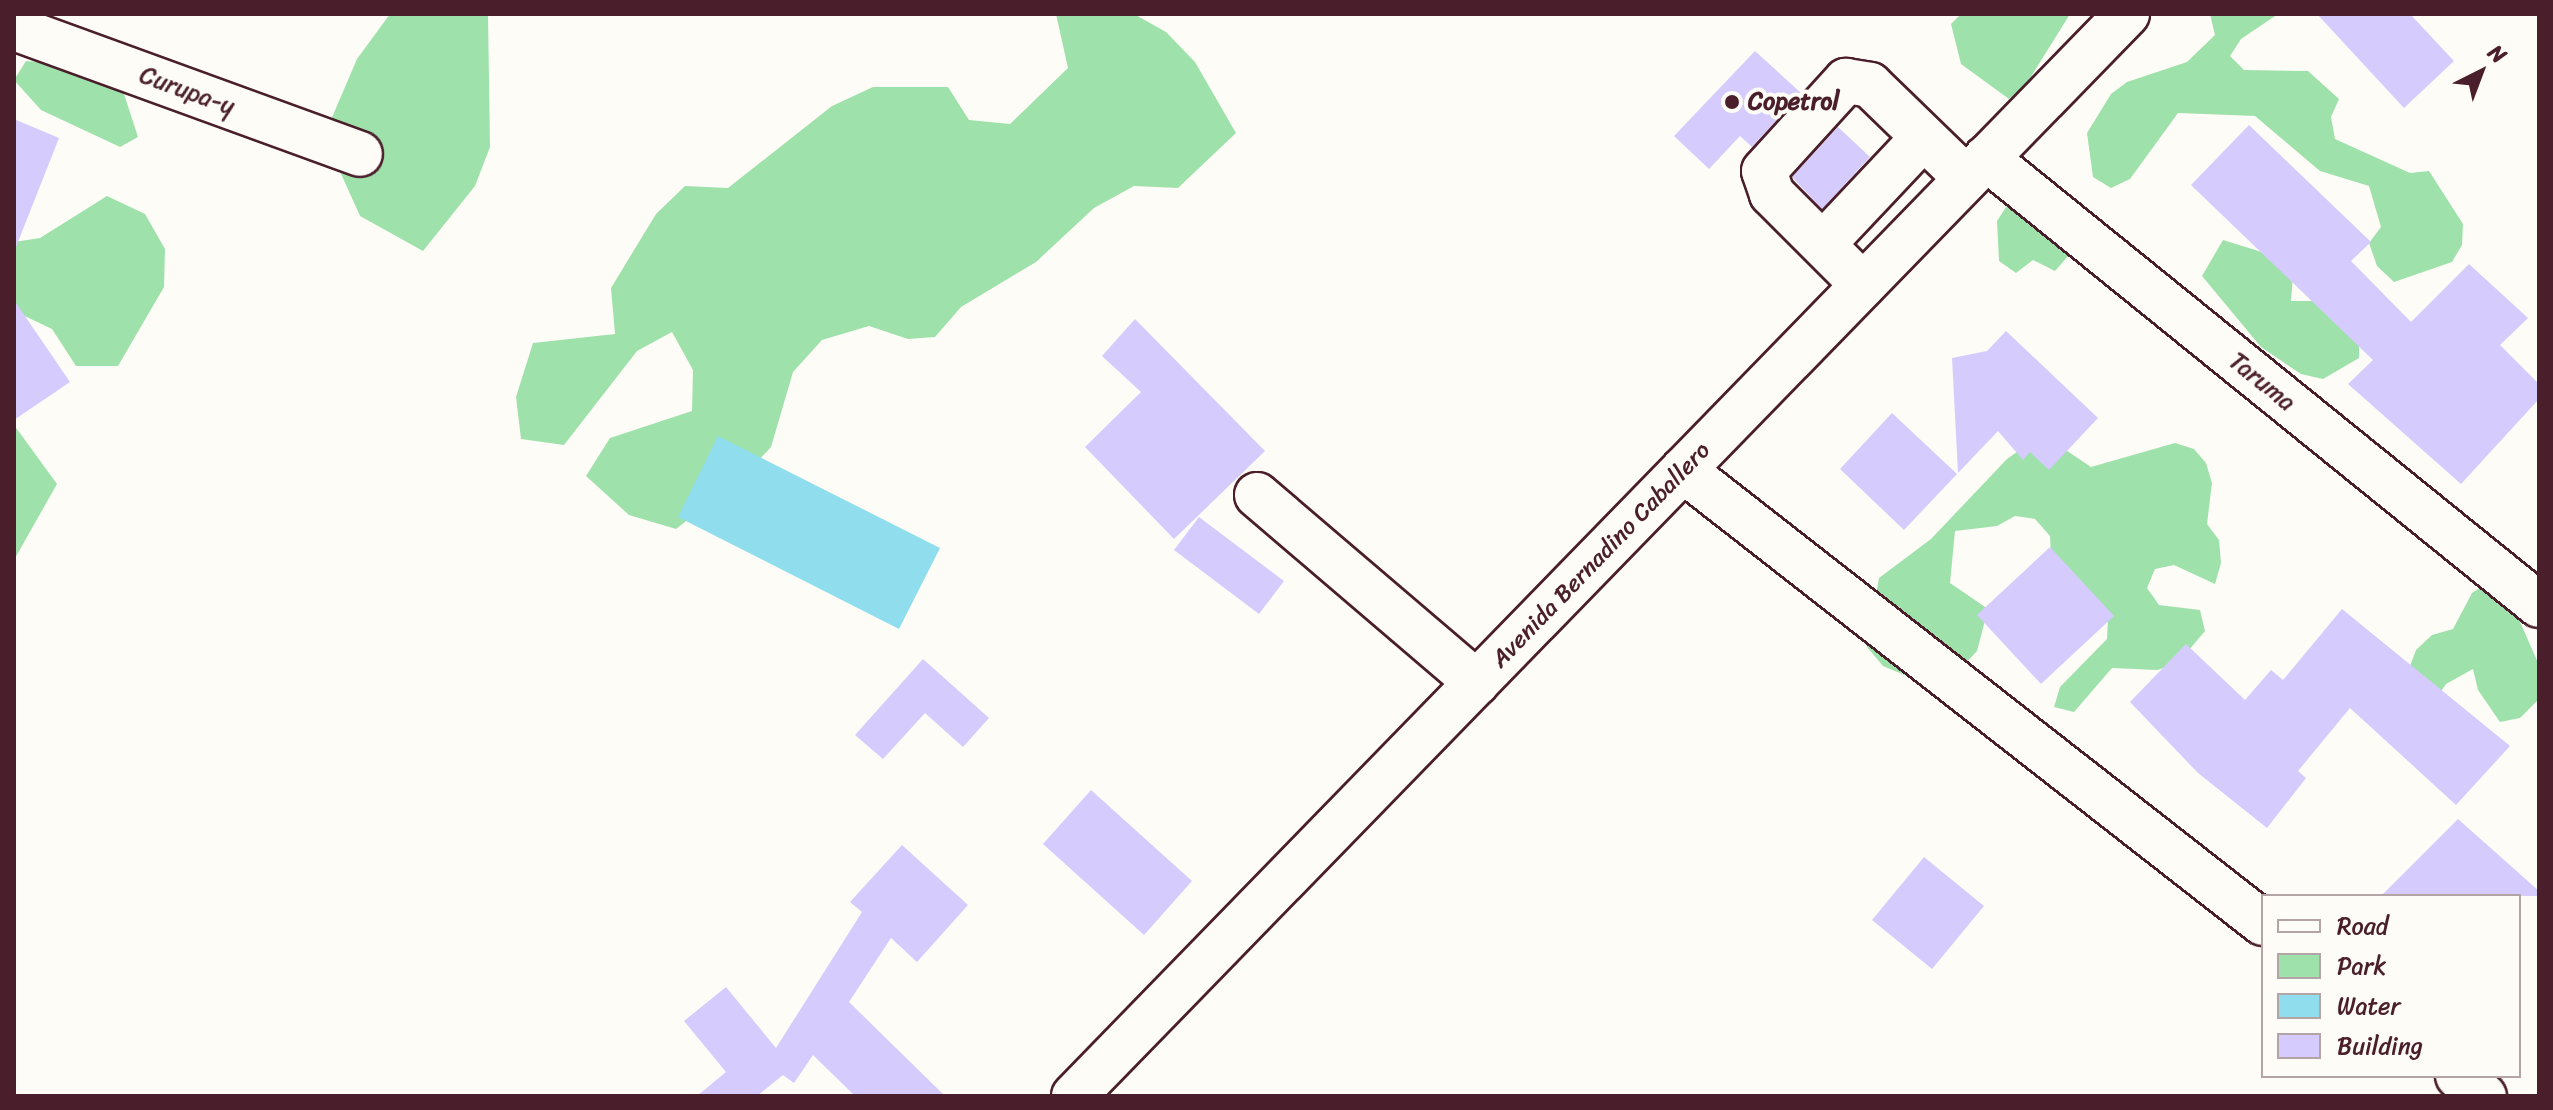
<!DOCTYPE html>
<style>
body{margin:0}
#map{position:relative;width:2553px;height:1110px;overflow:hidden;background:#fdfcf7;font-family:Sriracha,sans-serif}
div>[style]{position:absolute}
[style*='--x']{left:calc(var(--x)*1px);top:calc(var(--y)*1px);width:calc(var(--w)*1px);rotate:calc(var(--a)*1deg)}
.green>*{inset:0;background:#9fe1ab}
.water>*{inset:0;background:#8fdded}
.building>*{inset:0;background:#d6cbfd}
.roads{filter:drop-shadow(2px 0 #4a1f2b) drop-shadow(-2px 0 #4a1f2b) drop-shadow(0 2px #4a1f2b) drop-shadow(0 -2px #4a1f2b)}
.minor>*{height:44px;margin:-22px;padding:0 22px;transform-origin:22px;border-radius:22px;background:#fdfcf7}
.major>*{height:44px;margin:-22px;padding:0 22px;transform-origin:22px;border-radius:22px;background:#fdfcf7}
.dots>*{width:22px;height:22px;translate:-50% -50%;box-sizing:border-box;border:4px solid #fdfcf7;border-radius:50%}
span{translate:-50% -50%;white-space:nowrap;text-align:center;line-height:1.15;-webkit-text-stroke:8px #fdfcf7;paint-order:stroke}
.street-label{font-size:24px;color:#4a1f2b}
.poi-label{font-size:24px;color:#4a1f2b;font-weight:700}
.left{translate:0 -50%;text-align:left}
.frame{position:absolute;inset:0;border:16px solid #4a1f2b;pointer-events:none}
.legend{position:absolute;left:2261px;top:894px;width:260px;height:184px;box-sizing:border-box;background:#fdfcf7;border:2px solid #b5a4a5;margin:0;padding:10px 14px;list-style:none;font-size:24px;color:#4a1f2b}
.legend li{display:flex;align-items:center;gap:16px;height:40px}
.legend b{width:40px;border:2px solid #b5a4a5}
.north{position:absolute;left:2441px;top:32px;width:80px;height:80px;-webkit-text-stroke:6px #fdfcf7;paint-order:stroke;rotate:42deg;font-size:22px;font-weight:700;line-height:32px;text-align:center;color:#4a1f2b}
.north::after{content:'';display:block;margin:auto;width:28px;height:36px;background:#4a1f2b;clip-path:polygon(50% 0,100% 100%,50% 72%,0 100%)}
</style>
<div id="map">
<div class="green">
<i style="clip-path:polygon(390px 14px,488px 14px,490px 147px,475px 186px,423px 251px,360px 216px,324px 136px,357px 59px)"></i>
<i style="clip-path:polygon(1056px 14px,1134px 14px,1166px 32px,1195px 62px,1236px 133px,1178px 188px,1134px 186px,1094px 208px,1036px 262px,961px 307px,935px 337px,908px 339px,869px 326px,822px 340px,793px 372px,771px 447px,744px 476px,676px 529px,629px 515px,586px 476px,610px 438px,692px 411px,693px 370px,672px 332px,637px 351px,564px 445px,521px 439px,516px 397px,533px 343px,615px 334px,611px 288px,656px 214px,685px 186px,728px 188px,832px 106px,873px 87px,948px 87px,969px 120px,1010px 124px,1068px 68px)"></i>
<i style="clip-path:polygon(1961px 14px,1986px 16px,2070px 14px,2027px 83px,2009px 99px,1961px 64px,1951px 24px)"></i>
<i style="clip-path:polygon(2210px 14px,2278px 14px,2241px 39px,2230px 56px,2244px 70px,2308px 71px,2339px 99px,2331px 117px,2335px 139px,2410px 173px,2429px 171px,2463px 224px,2462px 245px,2452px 262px,2394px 282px,2377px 266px,2369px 243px,2381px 227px,2369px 186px,2320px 171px,2255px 116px,2178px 113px,2130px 179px,2111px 188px,2093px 177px,2087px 133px,2111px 94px,2127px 82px,2187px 62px,2215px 35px)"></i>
<i style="clip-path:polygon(26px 61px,89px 66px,123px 91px,138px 137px,120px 147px,41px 110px,14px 80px)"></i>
<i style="clip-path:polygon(107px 196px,145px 214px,165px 249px,164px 287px,118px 366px,76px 366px,52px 329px,14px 311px,14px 242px,40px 238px)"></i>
<i style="clip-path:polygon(2029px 200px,2070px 254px,2055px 271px,2033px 260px,2016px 273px,1999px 261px,1997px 221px,2008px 204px)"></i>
<i style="clip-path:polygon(2223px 240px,2294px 262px,2291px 301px,2313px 301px,2359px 339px,2359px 358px,2323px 379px,2301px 374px,2261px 347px,2202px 276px)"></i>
<i style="clip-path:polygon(14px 425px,57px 484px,14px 560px)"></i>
<i style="clip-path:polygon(2042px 434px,2091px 467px,2175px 443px,2194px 449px,2206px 463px,2212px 483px,2207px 524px,2219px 540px,2221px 563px,2215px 584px,2174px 565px,2155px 569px,2147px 588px,2159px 605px,2200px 610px,2205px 631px,2177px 664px,2157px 670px,2112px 668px,2074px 712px,2054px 707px,2060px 687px,2107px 639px,2108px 618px,2051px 557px,2050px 536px,2035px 519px,2015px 516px,1997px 526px,1955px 531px,1950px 583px,1988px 609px,1977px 651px,1963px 666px,1921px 682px,1883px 666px,1867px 647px,1879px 578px,1931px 539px,2007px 459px)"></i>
<i style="clip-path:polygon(2489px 582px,2513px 606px,2539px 665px,2539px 699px,2520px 718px,2500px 722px,2478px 690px,2473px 669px,2446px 684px,2428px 710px,2401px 690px,2416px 650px,2432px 635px,2453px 629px,2472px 593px)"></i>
</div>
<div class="water">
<i style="clip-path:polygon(718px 436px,940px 548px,899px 629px,678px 517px)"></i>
</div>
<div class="building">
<i style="clip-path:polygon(2317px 14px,2410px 14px,2454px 61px,2404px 108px)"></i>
<i style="clip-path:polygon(1755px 51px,1801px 93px,1752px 147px,1740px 136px,1709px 169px,1674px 136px)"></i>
<i style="clip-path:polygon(14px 119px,59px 138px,16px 247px,14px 246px)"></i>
<i style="clip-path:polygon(2249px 125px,2371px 242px,2351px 261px,2411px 322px,2469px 264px,2528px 318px,2500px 345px,2539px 384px,2539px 399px,2461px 484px,2348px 384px,2373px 360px,2191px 185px)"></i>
<i style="clip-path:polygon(1838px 127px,1870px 157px,1822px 209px,1792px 177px)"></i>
<i style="clip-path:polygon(14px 300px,70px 382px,14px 420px)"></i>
<i style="clip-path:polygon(1135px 319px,1265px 451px,1174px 539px,1085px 447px,1141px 392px,1102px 356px)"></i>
<i style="clip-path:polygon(2006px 331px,2098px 418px,2049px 470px,2030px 452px,2023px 460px,1998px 431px,1958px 473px,1952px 358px,1987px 351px)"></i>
<i style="clip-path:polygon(1892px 413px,1957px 474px,1904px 530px,1840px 469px)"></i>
<i style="clip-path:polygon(1199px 517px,1284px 581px,1259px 614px,1174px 550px)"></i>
<i style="clip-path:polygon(2050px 547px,2114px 616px,2041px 684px,1977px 615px)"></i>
<i style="clip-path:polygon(2342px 609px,2510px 746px,2456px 805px,2350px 708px,2298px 771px,2306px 778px,2267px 828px,2198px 773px,2130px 702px,2186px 644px,2245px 700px,2271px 670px,2283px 680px)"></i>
<i style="clip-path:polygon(923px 659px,989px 718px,963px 747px,925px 713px,883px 759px,855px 735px)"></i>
<i style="clip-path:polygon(1091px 790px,1192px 881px,1144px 935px,1043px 844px)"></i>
<i style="clip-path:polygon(2458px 819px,2539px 891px,2539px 896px,2381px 896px)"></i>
<i style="clip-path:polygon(902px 845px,968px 905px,917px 962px,891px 938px,849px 1002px,945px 1096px,855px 1096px,813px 1055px,794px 1083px,783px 1075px,757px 1096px,697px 1096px,726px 1072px,684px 1021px,726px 987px,776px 1048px,862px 912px,850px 902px)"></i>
<i style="clip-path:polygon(1924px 857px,1984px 906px,1932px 969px,1872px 920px)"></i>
</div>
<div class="roads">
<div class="minor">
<i style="--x:14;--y:28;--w:368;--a:20"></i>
<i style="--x:1986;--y:158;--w:711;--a:38.95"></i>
<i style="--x:1823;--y:244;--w:146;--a:-46.7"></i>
<i style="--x:1863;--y:285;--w:129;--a:-135"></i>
<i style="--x:1772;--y:194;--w:24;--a:-109"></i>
<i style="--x:1764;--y:171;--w:122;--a:-47.7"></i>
<i style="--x:1846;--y:81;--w:24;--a:9"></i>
<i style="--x:1870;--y:85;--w:134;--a:44.1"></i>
<i style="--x:1683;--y:470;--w:736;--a:37.99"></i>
<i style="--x:1257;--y:495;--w:289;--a:40.5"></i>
<i style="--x:2458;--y:1076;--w:33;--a:38"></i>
</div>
<div class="major">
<i style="--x:1074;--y:1096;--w:1510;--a:-45.78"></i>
</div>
</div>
<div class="dots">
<i style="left:1732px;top:102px;background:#4a1f2b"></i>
</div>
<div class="street-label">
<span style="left:187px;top:91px;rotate:20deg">Curupa-y</span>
<span style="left:2262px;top:382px;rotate:39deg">Taruma</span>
<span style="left:1601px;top:555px;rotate:-46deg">Avenida Bernadino Caballero</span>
</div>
<div class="poi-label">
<span class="left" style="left:1748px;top:102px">Copetrol</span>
</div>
<div class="frame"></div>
<ul class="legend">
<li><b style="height:10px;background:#fdfcf7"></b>Road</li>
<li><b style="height:22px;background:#9fe1ab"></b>Park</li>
<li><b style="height:22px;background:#8fdded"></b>Water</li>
<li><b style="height:22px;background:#d6cbfd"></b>Building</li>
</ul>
<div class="north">N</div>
</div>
